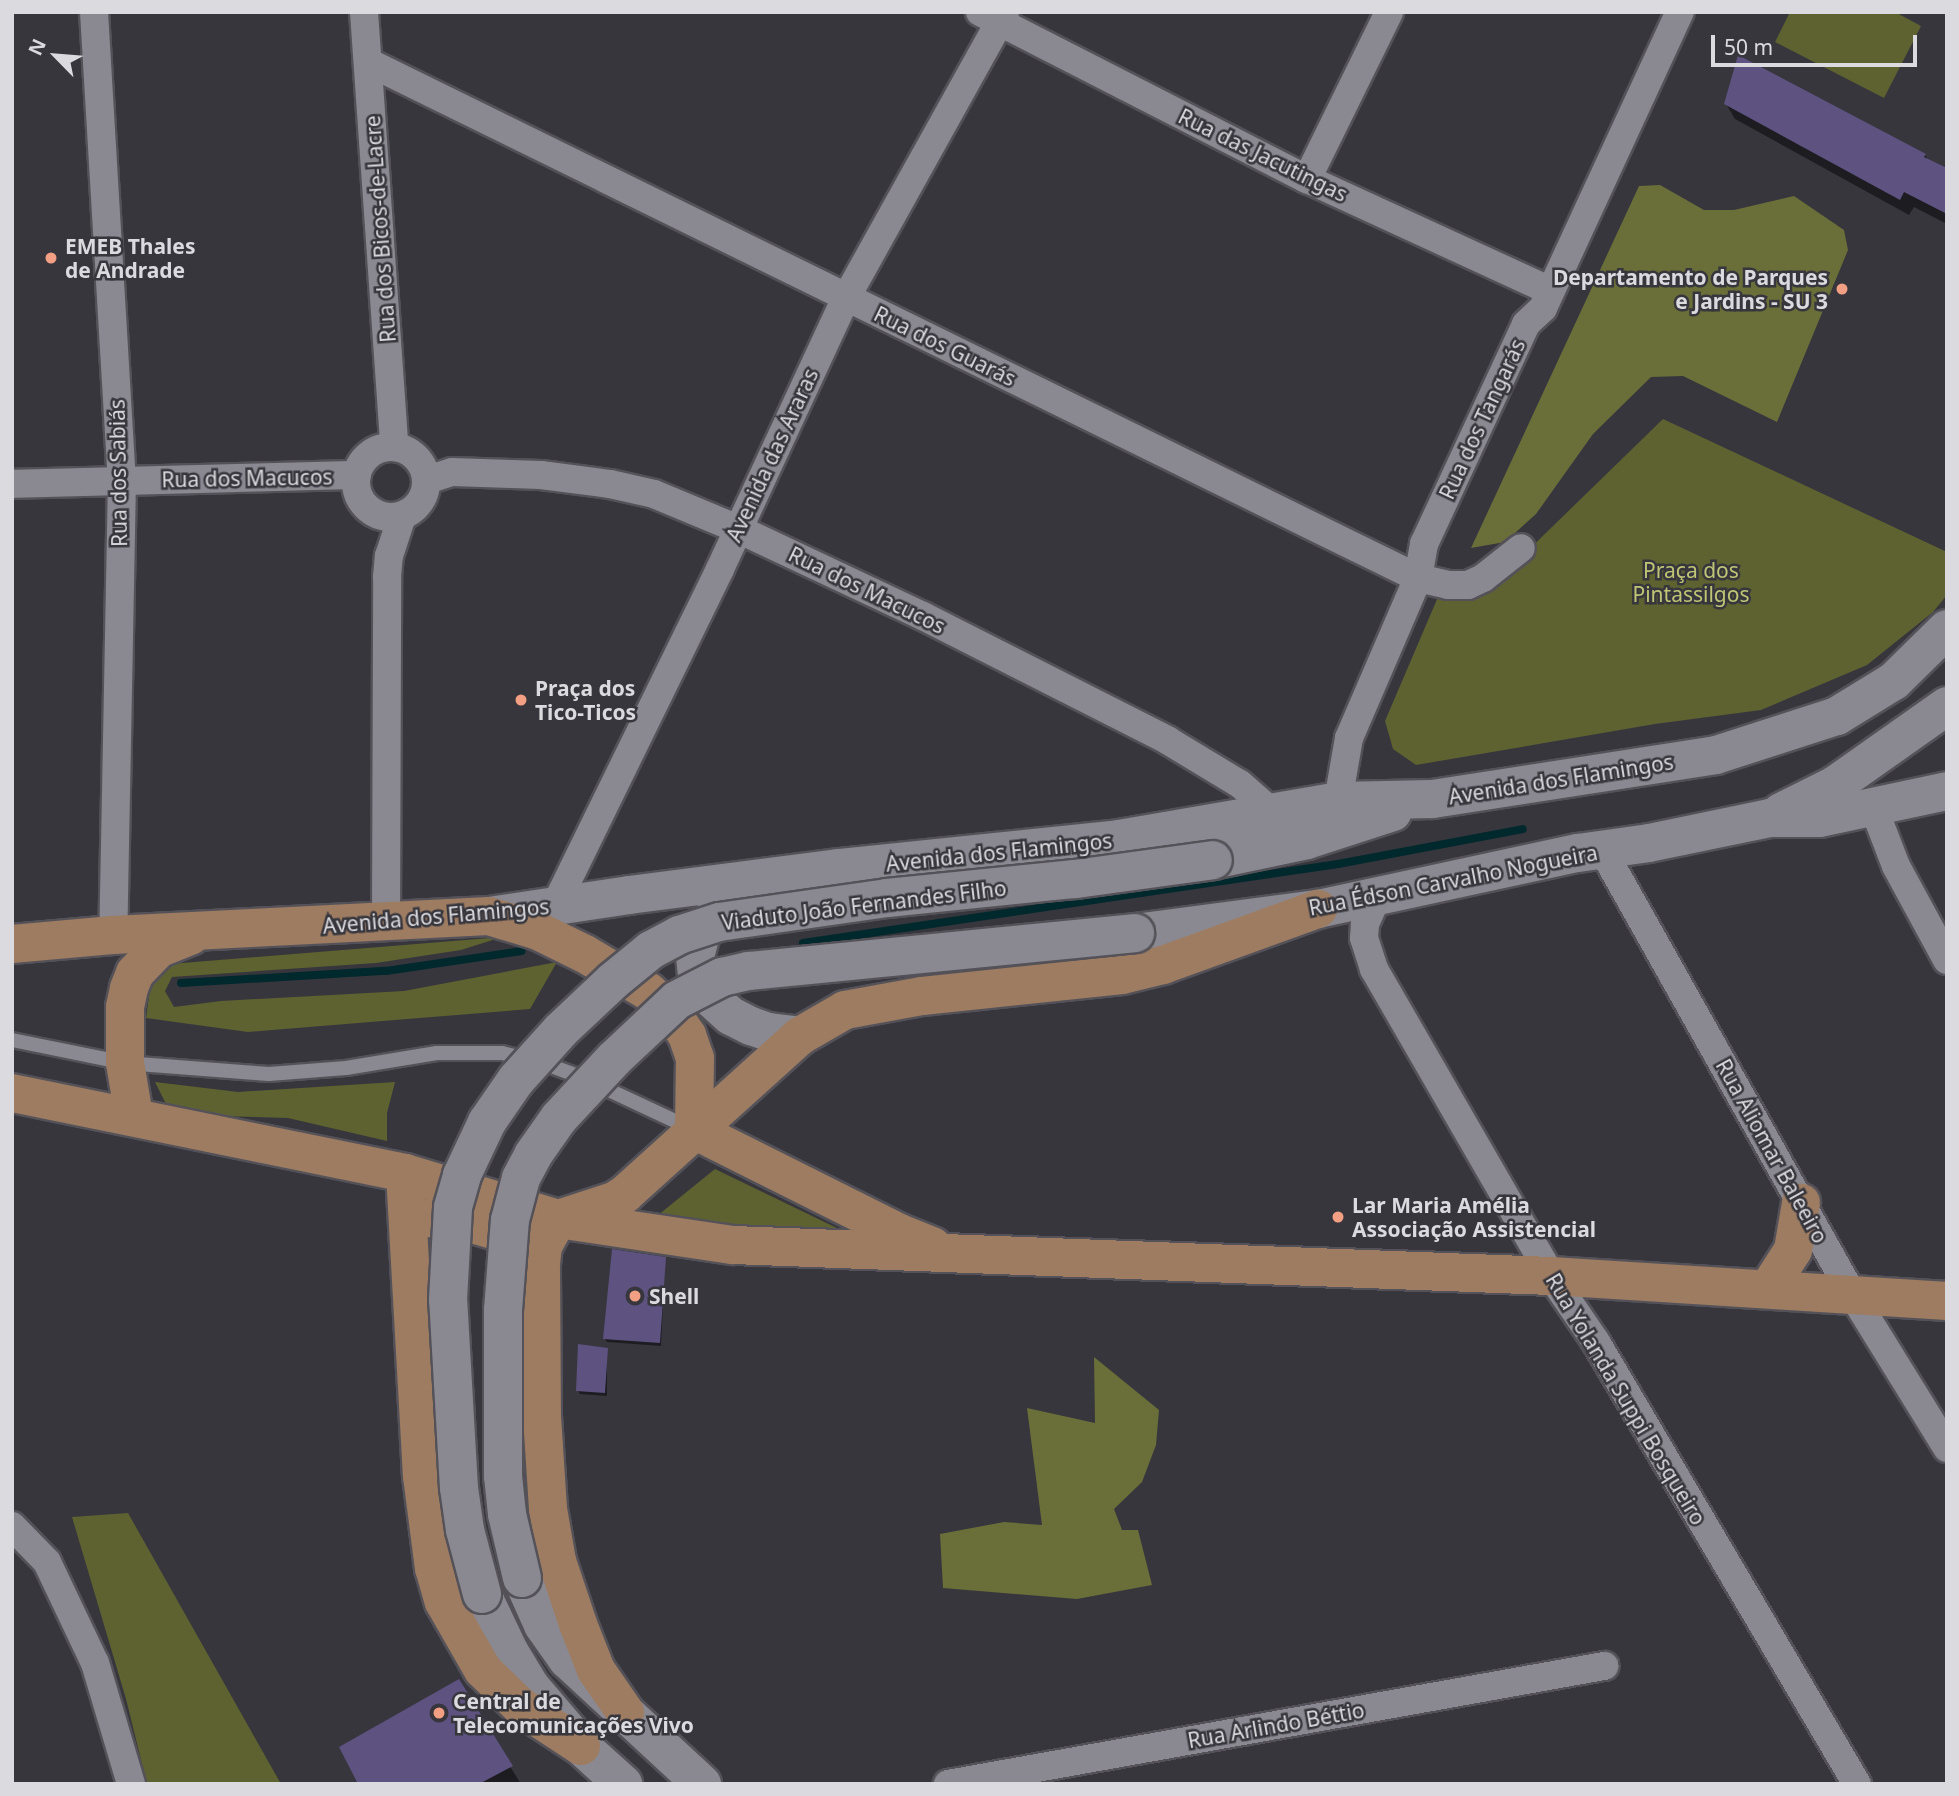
<!DOCTYPE html>
<meta charset="utf-8">
<style>
body{margin:0}
#map{position:relative;width:1959px;height:1796px;overflow:hidden;background:#37363d;font-family:"Noto Sans",sans-serif}
div>[style]{position:absolute}
[style*='--x']{left:calc(var(--x)*1px);top:calc(var(--y)*1px);width:calc(var(--w)*1px);rotate:calc(var(--a)*1deg)}
.green>*{inset:0;background:#5e6230}
.forest>*{inset:0;background:#6a6e39}
.shadow>*{inset:0;background:#0007}
.stream>*{height:8px;margin:-4px;padding:0 4px;transform-origin:4px;border-radius:4px;background:#00292d}
.building>*{inset:0;background:#5d5280}
.roads{filter:drop-shadow(2px 0 #545258) drop-shadow(-2px 0 #545258) drop-shadow(0 2px #545258) drop-shadow(0 -2px #545258)}
.lane>*{height:14px;margin:-7px;padding:0 7px;transform-origin:7px;border-radius:7px;background:#8a8991}
.street>*{height:28px;margin:-14px;padding:0 14px;transform-origin:14px;border-radius:14px;background:#8a8991}
.street>.ring{margin:-14px;padding:0;box-sizing:content-box;background:none;border:28px solid #8a8991;border-radius:50%}
.secondary>*{height:38px;margin:-19px;padding:0 19px;transform-origin:19px;border-radius:19px;background:#8a8991}
.primary>*{height:38px;margin:-19px;padding:0 19px;transform-origin:19px;border-radius:19px;background:#9d7c62}
.bridges{filter:drop-shadow(2px 0 #545258) drop-shadow(-2px 0 #545258) drop-shadow(0 2px #545258) drop-shadow(0 -2px #545258)}
.secondary-bridge>*{height:38px;margin:-19px;padding:0 19px;transform-origin:19px;border-radius:19px;background:#8a8991}
.dots>*{width:19px;height:19px;translate:-50% -50%;box-sizing:border-box;border:4px solid #37363d;border-radius:50%}
span{translate:-50% -50%;white-space:nowrap;text-align:center;line-height:1.15;-webkit-text-stroke:5px #37363d;paint-order:stroke}
.street-label{font-size:21px;color:#dbdbdf}
.poi-label{font-size:21px;color:#dbdbdf;font-weight:700}
.left{translate:0 -50%;text-align:left}
.right{translate:-100% -50%;text-align:right}
.park-label{font-size:21px;color:#bfc574}
.frame{position:absolute;inset:0;border:14px solid #dbdbdf;pointer-events:none}
.north{position:absolute;left:21px;top:21px;width:70px;height:70px;-webkit-text-stroke:5px #37363d;paint-order:stroke;rotate:295deg;font-size:19px;font-weight:700;line-height:28px;text-align:center;color:#dbdbdf}
.north::after{content:'';display:block;margin:auto;width:24px;height:32px;background:#dbdbdf;clip-path:polygon(50% 0,100% 100%,50% 72%,0 100%)}
.scale{position:absolute;left:1711px;top:35px;width:206px;height:32px;box-sizing:border-box;border:4px solid #dbdbdf;border-top:0;padding-left:9px;font-size:21px;line-height:24px;white-space:nowrap;color:#dbdbdf;-webkit-text-stroke:5px #37363d;paint-order:stroke}
</style>
<div id="map">
<div class="green">
<i style="clip-path:polygon(1790px 12px,1895px 12px,1921px 26px,1884px 98px,1775px 42px)"></i>
<i style="clip-path:polygon(1663px 419px,1947px 552px,1947px 595px,1933px 612px,1867px 665px,1761px 710px,1655px 724px,1416px 765px,1393px 749px,1385px 721px,1438px 597px,1480px 597px)"></i>
<i style="clip-path:polygon(502px 937px,461px 950px,376px 963px,172px 977px,165px 991px,174px 1007px,221px 1001px,404px 991px,557px 962px,530px 1009px,248px 1032px,146px 1018px,152px 973px,170px 964px)"></i>
<i style="clip-path:polygon(155px 1082px,238px 1092px,395px 1082px,387px 1113px,387px 1141px,288px 1118px,220px 1116px,167px 1106px)"></i>
<i style="clip-path:polygon(715px 1169px,870px 1244px,652px 1220px)"></i>
<i style="clip-path:polygon(128px 1513px,281px 1784px,147px 1784px,126px 1699px,72px 1517px)"></i>
</div>
<div class="forest">
<i style="clip-path:polygon(1660px 185px,1704px 210px,1734px 210px,1794px 196px,1844px 230px,1848px 250px,1777px 422px,1683px 376px,1651px 377px,1593px 434px,1536px 514px,1505px 542px,1471px 548px,1639px 186px)"></i>
<i style="clip-path:polygon(1094px 1357px,1159px 1410px,1156px 1445px,1142px 1482px,1114px 1509px,1122px 1530px,1138px 1530px,1152px 1585px,1077px 1599px,943px 1588px,940px 1534px,1004px 1522px,1042px 1525px,1027px 1408px,1095px 1423px)"></i>
</div>
<div class="shadow">
<i style="clip-path:polygon(1726px 104px,1925px 155px,1928px 160px,1947px 170px,1947px 224px,1914px 207px,1909px 215px,1735px 119px)"></i>
<i style="clip-path:polygon(665px 1259px,661px 1346px,607px 1342px,605px 1339px)"></i>
<i style="clip-path:polygon(607px 1349px,607px 1396px,580px 1394px,578px 1391px)"></i>
<i style="clip-path:polygon(458px 1682px,521px 1784px,360px 1784px)"></i>
</div>
<div class="stream">
<i style="--x:803;--y:943;--w:541;--a:-8.4"></i>
<i style="--x:1338;--y:864;--w:188;--a:-10.7"></i>
<i style="--x:181;--y:983;--w:205;--a:-3.4"></i>
<i style="--x:386;--y:971;--w:137;--a:-8.4"></i>
</div>
<div class="building">
<i style="clip-path:polygon(1738px 55px,1926px 154px,1924px 157px,1947px 168px,1947px 214px,1904px 192px,1900px 200px,1724px 104px)"></i>
<i style="clip-path:polygon(612px 1249px,666px 1257px,660px 1343px,603px 1339px)"></i>
<i style="clip-path:polygon(578px 1344px,608px 1348px,605px 1393px,576px 1391px)"></i>
<i style="clip-path:polygon(459px 1679px,513px 1766px,479px 1784px,358px 1784px,339px 1747px)"></i>
</div>
<div class="roads">
<div class="lane">
<i style="--x:12;--y:1040;--w:115;--a:11.5"></i>
<i style="--x:125;--y:1063;--w:144;--a:4.4"></i>
<i style="--x:269;--y:1074;--w:77;--a:-4.5"></i>
<i style="--x:346;--y:1068;--w:92;--a:-9.4"></i>
<i style="--x:437;--y:1053;--w:65;--a:0"></i>
<i style="--x:502;--y:1053;--w:42;--a:13.7"></i>
<i style="--x:543;--y:1063;--w:40;--a:20.2"></i>
<i style="--x:581;--y:1077;--w:123;--a:25.1"></i>
</div>
<div class="street">
<i style="--x:94;--y:12;--w:469;--a:86.6"></i>
<i style="--x:122;--y:480;--w:455;--a:91.1"></i>
<i style="--x:364;--y:12;--w:435;--a:86"></i>
<i style="--x:980;--y:12;--w:367;--a:27.1"></i>
<i style="--x:1307;--y:179;--w:268;--a:24.7"></i>
<i style="--x:368;--y:62;--w:1170;--a:26.17"></i>
<i style="--x:1418;--y:578;--w:31;--a:13"></i>
<i style="--x:1448;--y:585;--w:20;--a:0"></i>
<i style="--x:1468;--y:585;--w:17;--a:-25"></i>
<i style="--x:1483;--y:578;--w:48;--a:-38.3"></i>
<i style="--x:1307;--y:179;--w:186;--a:-63.8"></i>
<i class="ring" style="left:356px;top:447px;width:42px;height:42px"></i>
<i style="--x:427;--y:480;--w:26;--a:-18"></i>
<i style="--x:452;--y:472;--w:89;--a:1.9"></i>
<i style="--x:541;--y:475;--w:70;--a:7.4"></i>
<i style="--x:610;--y:484;--w:45;--a:12.8"></i>
<i style="--x:654;--y:494;--w:91;--a:22.6"></i>
<i style="--x:738;--y:529;--w:204;--a:25.2"></i>
<i style="--x:923;--y:616;--w:274;--a:26.9"></i>
<i style="--x:1167;--y:740;--w:85;--a:31.1"></i>
<i style="--x:1240;--y:784;--w:44;--a:41.3"></i>
<i style="--x:12;--y:484;--w:345;--a:-1.5"></i>
<i style="--x:1338;--y:801;--w:64;--a:-80.1"></i>
<i style="--x:1349;--y:738;--w:174;--a:-66.7"></i>
<i style="--x:1418;--y:578;--w:35;--a:-80"></i>
<i style="--x:1424;--y:544;--w:242;--a:-65.1"></i>
<i style="--x:1526;--y:324;--w:23;--a:-43"></i>
<i style="--x:1543;--y:308;--w:326;--a:-65.2"></i>
<i style="--x:1873;--y:806;--w:64;--a:69"></i>
<i style="--x:1896;--y:866;--w:107;--a:61.5"></i>
<i style="--x:1602;--y:849;--w:510;--a:60.67"></i>
<i style="--x:1852;--y:1294;--w:181;--a:58.3"></i>
<i style="--x:1377;--y:897;--w:30;--a:114"></i>
<i style="--x:1365;--y:924;--w:14;--a:94"></i>
<i style="--x:1364;--y:938;--w:33;--a:72"></i>
<i style="--x:1374;--y:969;--w:354;--a:60"></i>
<i style="--x:1551;--y:1276;--w:80;--a:55.7"></i>
<i style="--x:1596;--y:1342;--w:513;--a:59.44"></i>
<i style="--x:555;--y:906;--w:375;--a:-63.9"></i>
<i style="--x:720;--y:569;--w:299;--a:-65.1"></i>
<i style="--x:846;--y:298;--w:327;--a:-60.9"></i>
<i style="--x:386;--y:923;--w:346;--a:-89.8"></i>
<i style="--x:387;--y:577;--w:21;--a:-85"></i>
<i style="--x:389;--y:556;--w:42;--a:-72"></i>
<i style="--x:12;--y:1526;--w:50;--a:45.8"></i>
<i style="--x:47;--y:1562;--w:112;--a:64.6"></i>
<i style="--x:95;--y:1663;--w:126;--a:73.4"></i>
<i style="--x:948;--y:1784;--w:667;--a:-10.2"></i>
</div>
<div class="secondary">
<i style="--x:1781;--y:812;--w:60;--a:-26.6"></i>
<i style="--x:1835;--y:785;--w:137;--a:-35.2"></i>
<i style="--x:1213;--y:860;--w:96;--a:-12"></i>
<i style="--x:1307;--y:840;--w:90;--a:-18"></i>
<i style="--x:722;--y:905;--w:36;--a:126"></i>
<i style="--x:701;--y:934;--w:23;--a:105"></i>
<i style="--x:695;--y:956;--w:20;--a:84"></i>
<i style="--x:697;--y:976;--w:17;--a:66"></i>
<i style="--x:704;--y:992;--w:36;--a:42"></i>
<i style="--x:731;--y:1016;--w:22;--a:27"></i>
<i style="--x:751;--y:1026;--w:18;--a:19"></i>
<i style="--x:768;--y:1032;--w:32;--a:7"></i>
<i style="--x:489;--y:916;--w:142;--a:-8.5"></i>
<i style="--x:629;--y:895;--w:213;--a:-7.3"></i>
<i style="--x:840;--y:868;--w:281;--a:-5.9"></i>
<i style="--x:1119;--y:839;--w:222;--a:-9.8"></i>
<i style="--x:1338;--y:801;--w:94;--a:-1.2"></i>
<i style="--x:1432;--y:799;--w:287;--a:-8.8"></i>
<i style="--x:1716;--y:755;--w:127;--a:-17.9"></i>
<i style="--x:1837;--y:716;--w:67;--a:-31.6"></i>
<i style="--x:1894;--y:681;--w:74;--a:-44.5"></i>
<i style="--x:1135;--y:933;--w:185;--a:-7.5"></i>
<i style="--x:1318;--y:909;--w:266;--a:-12.2"></i>
<i style="--x:1578;--y:853;--w:72;--a:-8"></i>
<i style="--x:1649;--y:843;--w:124;--a:-11.7"></i>
<i style="--x:1770;--y:818;--w:50;--a:0"></i>
<i style="--x:1820;--y:818;--w:130;--a:-12"></i>
<i style="--x:522;--y:1578;--w:51;--a:65.9"></i>
<i style="--x:543;--y:1625;--w:42;--a:54.8"></i>
<i style="--x:567;--y:1659;--w:184;--a:42.8"></i>
<i style="--x:482;--y:1594;--w:63;--a:64.7"></i>
<i style="--x:509;--y:1651;--w:41;--a:59"></i>
<i style="--x:530;--y:1686;--w:79;--a:49.6"></i>
<i style="--x:581;--y:1746;--w:57;--a:42.1"></i>
</div>
<div class="primary">
<i style="--x:12;--y:944;--w:101;--a:-5.1"></i>
<i style="--x:113;--y:935;--w:376;--a:-2.9"></i>
<i style="--x:489;--y:916;--w:51;--a:17"></i>
<i style="--x:538;--y:931;--w:52;--a:26.1"></i>
<i style="--x:585;--y:954;--w:74;--a:30.7"></i>
<i style="--x:649;--y:992;--w:31;--a:42"></i>
<i style="--x:672;--y:1013;--w:27;--a:56"></i>
<i style="--x:687;--y:1035;--w:24;--a:71"></i>
<i style="--x:695;--y:1058;--w:72;--a:90.8"></i>
<i style="--x:12;--y:1093;--w:401;--a:11.5"></i>
<i style="--x:405;--y:1173;--w:160;--a:16.7"></i>
<i style="--x:558;--y:1219;--w:177;--a:8.5"></i>
<i style="--x:733;--y:1245;--w:819;--a:2.17"></i>
<i style="--x:1551;--y:1276;--w:397;--a:3.6"></i>
<i style="--x:134;--y:1116;--w:54;--a:-99.6"></i>
<i style="--x:125;--y:1063;--w:56;--a:-90"></i>
<i style="--x:125;--y:1007;--w:19;--a:-78"></i>
<i style="--x:129;--y:988;--w:16;--a:-68"></i>
<i style="--x:135;--y:973;--w:33;--a:-46"></i>
<i style="--x:158;--y:949;--w:35;--a:-22"></i>
<i style="--x:694;--y:1130;--w:230;--a:26.6"></i>
<i style="--x:900;--y:1233;--w:35;--a:22"></i>
<i style="--x:405;--y:1173;--w:303;--a:86.8"></i>
<i style="--x:422;--y:1476;--w:93;--a:82.6"></i>
<i style="--x:434;--y:1568;--w:35;--a:74"></i>
<i style="--x:444;--y:1602;--w:78;--a:60.2"></i>
<i style="--x:483;--y:1670;--w:52;--a:44.2"></i>
<i style="--x:520;--y:1706;--w:73;--a:33.3"></i>
<i style="--x:422;--y:1219;--w:22;--a:-8"></i>
<i style="--x:444;--y:1216;--w:51;--a:15.9"></i>
<i style="--x:493;--y:1230;--w:28;--a:23"></i>
<i style="--x:519;--y:1241;--w:19;--a:43"></i>
<i style="--x:1768;--y:1289;--w:46;--a:-57.3"></i>
<i style="--x:1793;--y:1250;--w:48;--a:-80.3"></i>
<i style="--x:625;--y:1712;--w:51;--a:-124.6"></i>
<i style="--x:596;--y:1670;--w:49;--a:-111.4"></i>
<i style="--x:578;--y:1624;--w:66;--a:-108.4"></i>
<i style="--x:557;--y:1561;--w:53;--a:-99.8"></i>
<i style="--x:548;--y:1509;--w:93;--a:-93.7"></i>
<i style="--x:542;--y:1416;--w:152;--a:-90.4"></i>
<i style="--x:541;--y:1264;--w:18;--a:-84"></i>
<i style="--x:543;--y:1246;--w:31;--a:-61"></i>
<i style="--x:558;--y:1219;--w:59;--a:-17.8"></i>
<i style="--x:614;--y:1201;--w:13;--a:-32"></i>
<i style="--x:625;--y:1194;--w:236;--a:-42.1"></i>
<i style="--x:800;--y:1036;--w:52;--a:-30"></i>
<i style="--x:845;--y:1010;--w:78;--a:-10.3"></i>
<i style="--x:922;--y:996;--w:201;--a:-6"></i>
<i style="--x:1122;--y:975;--w:42;--a:-13.7"></i>
<i style="--x:1163;--y:965;--w:165;--a:-19.9"></i>
</div>
</div>
<div class="bridges">
<div class="secondary-bridge">
<i style="--x:522;--y:1578;--w:66;--a:-103.2"></i>
<i style="--x:507;--y:1514;--w:38;--a:-96"></i>
<i style="--x:503;--y:1476;--w:166;--a:-90"></i>
<i style="--x:503;--y:1310;--w:90;--a:-85.6"></i>
<i style="--x:510;--y:1220;--w:43;--a:-75.3"></i>
<i style="--x:521;--y:1178;--w:26;--a:-62"></i>
<i style="--x:533;--y:1155;--w:45;--a:-54.9"></i>
<i style="--x:559;--y:1118;--w:81;--a:-47"></i>
<i style="--x:614;--y:1059;--w:86;--a:-43.1"></i>
<i style="--x:677;--y:1000;--w:51;--a:-27.1"></i>
<i style="--x:722;--y:977;--w:28;--a:-13"></i>
<i style="--x:749;--y:971;--w:388;--a:-5.6"></i>
<i style="--x:482;--y:1594;--w:66;--a:-104.9"></i>
<i style="--x:465;--y:1530;--w:42;--a:-98.1"></i>
<i style="--x:459;--y:1488;--w:188;--a:-93.3"></i>
<i style="--x:448;--y:1300;--w:93;--a:-86.9"></i>
<i style="--x:453;--y:1207;--w:33;--a:-74"></i>
<i style="--x:462;--y:1175;--w:59;--a:-64.7"></i>
<i style="--x:487;--y:1122;--w:51;--a:-55.4"></i>
<i style="--x:516;--y:1080;--w:67;--a:-48"></i>
<i style="--x:561;--y:1030;--w:71;--a:-43.3"></i>
<i style="--x:613;--y:981;--w:49;--a:-39.2"></i>
<i style="--x:651;--y:950;--w:32;--a:-28"></i>
<i style="--x:679;--y:935;--w:42;--a:-18"></i>
<i style="--x:719;--y:922;--w:170;--a:-8.1"></i>
<i style="--x:887;--y:898;--w:189;--a:-5.8"></i>
<i style="--x:1075;--y:879;--w:139;--a:-7.8"></i>
</div>
</div>
<div class="dots">
<i style="left:51px;top:258px;background:#f39f84"></i>
<i style="left:1842px;top:289px;background:#f39f84"></i>
<i style="left:521px;top:700px;background:#f39f84"></i>
<i style="left:1338px;top:1217px;background:#f39f84"></i>
<i style="left:635px;top:1296px;background:#f39f84"></i>
<i style="left:439px;top:1713px;background:#f39f84"></i>
</div>
<div class="street-label">
<span style="left:1263px;top:155px;rotate:26deg">Rua das Jacutingas</span>
<span style="left:380px;top:229px;rotate:-94deg">Rua dos Bicos-de-Lacre</span>
<span style="left:945px;top:346px;rotate:26deg">Rua dos Guarás</span>
<span style="left:1482px;top:419px;rotate:-65deg">Rua dos Tangarás</span>
<span style="left:772px;top:455px;rotate:-65deg">Avenida das Araras</span>
<span style="left:118px;top:473px;rotate:-91deg">Rua dos Sabiás</span>
<span style="left:247px;top:478px;rotate:-1deg">Rua dos Macucos</span>
<span style="left:867px;top:590px;rotate:26deg">Rua dos Macucos</span>
<span style="left:1561px;top:779px;rotate:-9deg">Avenida dos Flamingos</span>
<span style="left:999px;top:852px;rotate:-6deg">Avenida dos Flamingos</span>
<span style="left:1453px;top:880px;rotate:-11deg">Rua Édson Carvalho Nogueira</span>
<span style="left:864px;top:905px;rotate:-7deg">Viaduto João Fernandes Filho</span>
<span style="left:436px;top:916px;rotate:-5deg">Avenida dos Flamingos</span>
<span style="left:1772px;top:1151px;rotate:61deg">Rua Aliomar Baleeiro</span>
<span style="left:1626px;top:1399px;rotate:59deg">Rua Yolanda Suppi Bosqueiro</span>
<span style="left:1276px;top:1725px;rotate:-10deg">Rua Arlindo Béttio</span>
</div>
<div class="poi-label">
<span class="left" style="left:65px;top:258px">EMEB Thales<br>de Andrade</span>
<span class="right" style="left:1828px;top:289px">Departamento de Parques<br>e Jardins - SU 3</span>
<span class="left" style="left:535px;top:700px">Praça dos<br>Tico-Ticos</span>
<span class="left" style="left:1352px;top:1217px">Lar Maria Amélia<br>Associação Assistencial</span>
<span class="left" style="left:649px;top:1296px">Shell</span>
<span class="left" style="left:453px;top:1713px">Central de<br>Telecomunicações Vivo</span>
</div>
<div class="park-label">
<span style="left:1691px;top:582px">Praça dos<br>Pintassilgos</span>
</div>
<div class="frame"></div>
<div class="north">N</div>
<div class="scale">50 m</div>
</div>
